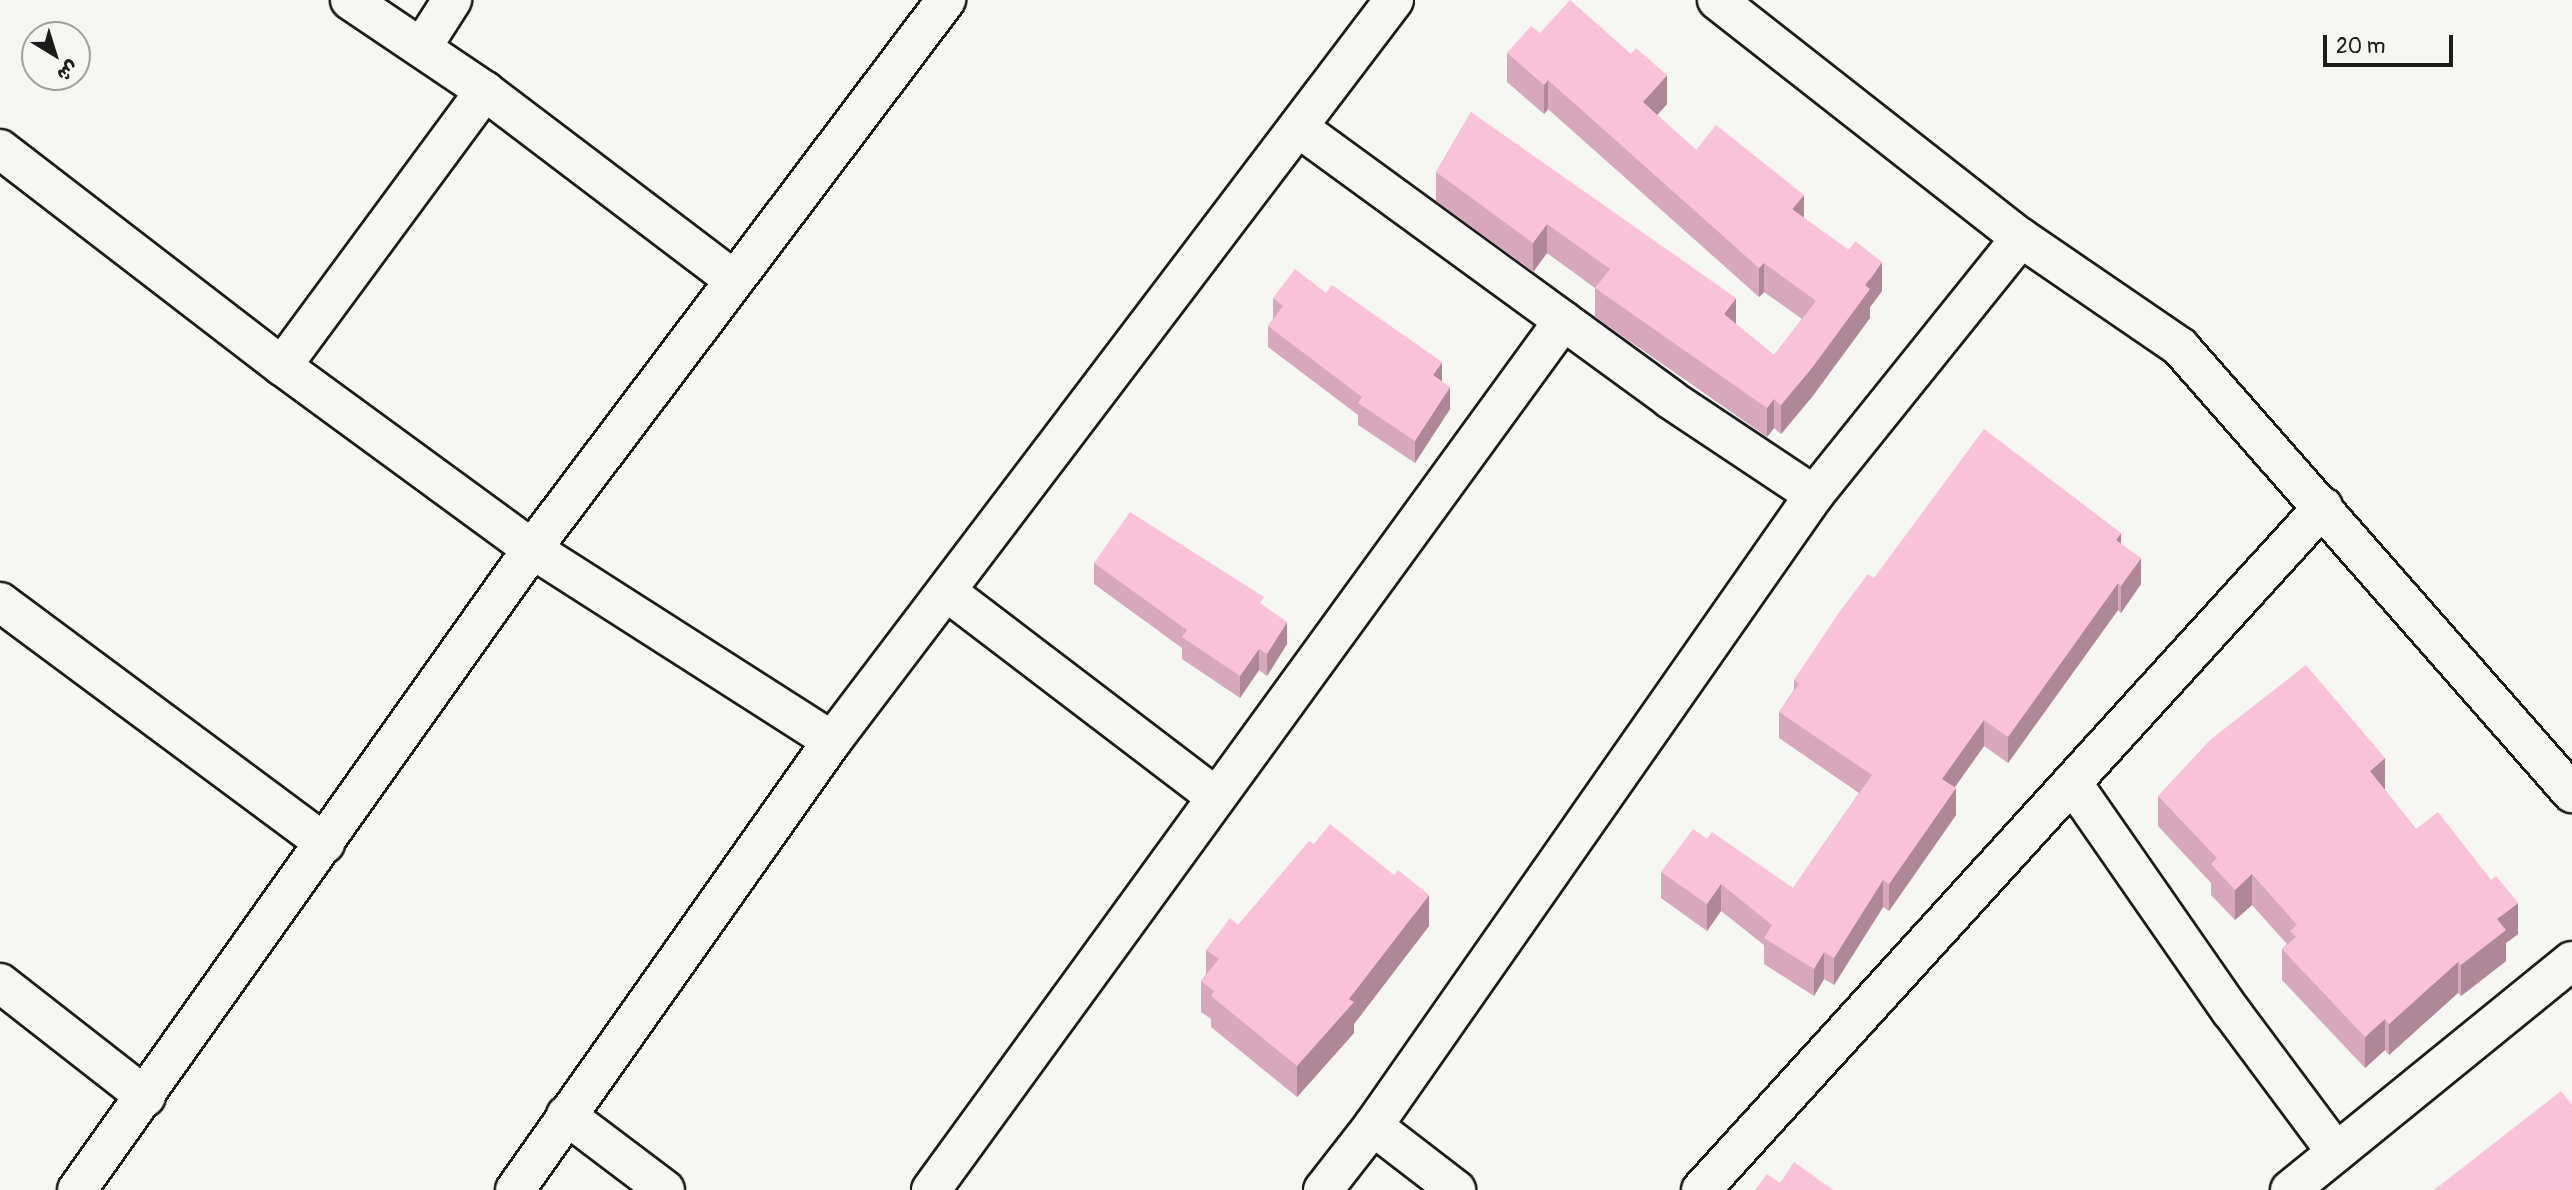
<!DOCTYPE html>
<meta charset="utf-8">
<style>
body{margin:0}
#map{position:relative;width:2572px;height:1190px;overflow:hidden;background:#f6f6f2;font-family:Pangolin,"Playpen Sans Arabic",sans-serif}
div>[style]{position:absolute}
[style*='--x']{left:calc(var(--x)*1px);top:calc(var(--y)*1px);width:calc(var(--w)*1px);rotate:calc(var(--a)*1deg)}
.roads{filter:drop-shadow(2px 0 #1c1c1c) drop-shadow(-2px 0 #1c1c1c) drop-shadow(0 2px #1c1c1c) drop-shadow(0 -2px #1c1c1c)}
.minor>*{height:38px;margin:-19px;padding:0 19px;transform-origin:19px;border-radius:19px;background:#f6f6f2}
.wall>*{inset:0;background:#d7a7bb}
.shaded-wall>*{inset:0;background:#af8898}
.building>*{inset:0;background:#fac2d9}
span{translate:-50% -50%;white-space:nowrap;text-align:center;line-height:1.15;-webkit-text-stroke:5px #f6f6f2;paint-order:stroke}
.north{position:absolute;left:21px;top:21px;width:70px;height:70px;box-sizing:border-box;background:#f6f6f2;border:2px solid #9f9f9c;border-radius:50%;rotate:142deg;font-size:19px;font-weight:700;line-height:28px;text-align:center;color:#1c1c1c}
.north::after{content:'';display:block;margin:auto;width:24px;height:32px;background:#1c1c1c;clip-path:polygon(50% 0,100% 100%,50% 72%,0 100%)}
.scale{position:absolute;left:2323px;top:35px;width:130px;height:32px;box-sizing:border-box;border:4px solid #1c1c1c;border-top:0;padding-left:9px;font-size:21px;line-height:24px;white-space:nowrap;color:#1c1c1c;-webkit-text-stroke:5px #f6f6f2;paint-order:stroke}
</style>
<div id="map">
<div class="roads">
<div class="minor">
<i style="--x:350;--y:0;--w:163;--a:34"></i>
<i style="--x:485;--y:91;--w:313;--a:37.2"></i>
<i style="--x:1717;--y:0;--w:386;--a:38.1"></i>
<i style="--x:2021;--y:238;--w:193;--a:34.4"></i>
<i style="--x:2180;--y:347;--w:594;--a:48.69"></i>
<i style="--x:422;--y:47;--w:56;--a:-57.4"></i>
<i style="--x:1299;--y:128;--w:459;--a:36.1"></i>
<i style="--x:1670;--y:399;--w:173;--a:33.7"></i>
<i style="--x:0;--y:149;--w:356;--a:37.6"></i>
<i style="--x:282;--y:366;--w:310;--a:36.2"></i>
<i style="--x:532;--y:549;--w:356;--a:32.6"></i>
<i style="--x:282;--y:366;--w:342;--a:-53.6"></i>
<i style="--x:947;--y:592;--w:338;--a:37.3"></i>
<i style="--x:0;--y:602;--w:405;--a:36.6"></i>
<i style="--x:2073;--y:784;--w:277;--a:55.2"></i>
<i style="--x:2231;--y:1011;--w:176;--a:53.3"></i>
<i style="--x:0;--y:983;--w:185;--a:38"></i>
<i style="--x:566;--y:1115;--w:124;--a:37.1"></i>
<i style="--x:1373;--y:1126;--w:105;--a:37.6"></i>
<i style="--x:77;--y:1190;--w:786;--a:-54.63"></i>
<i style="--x:532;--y:549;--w:688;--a:-52.98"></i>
<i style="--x:515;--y:1190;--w:550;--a:-54.78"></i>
<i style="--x:832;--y:741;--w:930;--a:-52.82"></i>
<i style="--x:931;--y:1190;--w:1075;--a:-53.97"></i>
<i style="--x:1323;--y:1190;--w:81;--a:-52"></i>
<i style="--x:1373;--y:1126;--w:770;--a:-55.05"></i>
<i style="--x:1814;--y:495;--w:330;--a:-51.2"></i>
<i style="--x:1701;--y:1190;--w:924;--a:-47.68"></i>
<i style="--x:2290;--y:1190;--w:363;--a:-39.1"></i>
</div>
</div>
<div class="wall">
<i style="clip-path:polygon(1540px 33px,1667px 104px,1657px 115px,1696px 150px,1804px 218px,1882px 291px,1870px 307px,1870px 318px,1812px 397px,1781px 434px,1774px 428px,1767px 437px,1595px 317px,1595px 288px,1547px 253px,1533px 272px,1436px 201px,1436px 172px,1471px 112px,1774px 355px,1802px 319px,1764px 292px,1759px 297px,1548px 109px,1544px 114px,1507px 82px,1507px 53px)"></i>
<i style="clip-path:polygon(1273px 298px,1442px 381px,1450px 409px,1415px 463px,1358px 425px,1358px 415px,1268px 347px,1268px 326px,1273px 319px)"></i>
<i style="clip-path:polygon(2121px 543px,2141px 584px,2121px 613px,2118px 610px,2008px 763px,1984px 746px,1955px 787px,1956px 815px,1889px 911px,1883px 907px,1834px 985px,1824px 979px,1814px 996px,1764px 964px,1764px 945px,1721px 911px,1707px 931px,1661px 898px,1661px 872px,1707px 839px,1793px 888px,1859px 793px,1779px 738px,1779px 712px,1794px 690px,1794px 680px,1874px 578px)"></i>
<i style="clip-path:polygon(1094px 563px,1264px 606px,1287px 644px,1267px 676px,1259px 670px,1240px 698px,1182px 659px,1182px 648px,1094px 584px)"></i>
<i style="clip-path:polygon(2384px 789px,2416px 829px,2518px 934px,2506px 943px,2506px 961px,2461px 996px,2458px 993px,2389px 1055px,2385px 1050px,2365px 1068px,2282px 980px,2282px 949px,2287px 944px,2252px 905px,2235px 920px,2211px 895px,2211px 883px,2158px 826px,2158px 796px)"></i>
<i style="clip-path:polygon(1314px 844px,1429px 926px,1354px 1024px,1354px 1033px,1297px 1097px,1211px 1027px,1211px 1019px,1201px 1012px,1201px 981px,1206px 974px,1206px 950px,1238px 925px)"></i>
</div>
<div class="shaded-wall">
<i style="clip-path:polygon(1667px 75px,1667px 104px,1643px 131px,1643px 102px)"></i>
<i style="clip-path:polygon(1548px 80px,1548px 109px,1544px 114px,1544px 85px)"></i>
<i style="clip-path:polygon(1804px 195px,1804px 224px,1792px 209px)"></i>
<i style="clip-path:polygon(1547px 224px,1547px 253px,1533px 272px,1533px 243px)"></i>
<i style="clip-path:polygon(1882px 262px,1882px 291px,1870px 307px,1870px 318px,1812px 397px,1781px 434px,1781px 405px)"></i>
<i style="clip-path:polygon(1764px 263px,1764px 292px,1759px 297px,1759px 268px)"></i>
<i style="clip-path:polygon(1736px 298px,1736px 327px,1724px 314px)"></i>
<i style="clip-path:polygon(1442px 362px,1442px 384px,1433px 375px)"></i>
<i style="clip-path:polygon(1450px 387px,1450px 409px,1415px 463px,1415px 441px)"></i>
<i style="clip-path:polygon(1774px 399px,1774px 428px,1767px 437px,1767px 408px)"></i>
<i style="clip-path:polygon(2121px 533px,2121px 559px,2116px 540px)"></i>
<i style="clip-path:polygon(2141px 558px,2141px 584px,2121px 613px,2121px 586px)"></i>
<i style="clip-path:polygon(2118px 583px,2118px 610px,2008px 763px,2008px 737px)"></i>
<i style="clip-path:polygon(1287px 622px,1287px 644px,1267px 676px,1267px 654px)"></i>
<i style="clip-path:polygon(1259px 649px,1259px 670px,1240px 698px,1240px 676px)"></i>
<i style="clip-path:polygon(1984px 720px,1984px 746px,1942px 805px,1942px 779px)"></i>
<i style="clip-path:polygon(2385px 758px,2385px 789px,2370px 802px,2370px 771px)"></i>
<i style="clip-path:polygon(1956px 788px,1956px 815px,1889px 911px,1889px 884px)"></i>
<i style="clip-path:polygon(2252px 874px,2252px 905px,2235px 920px,2235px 890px)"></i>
<i style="clip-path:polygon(1883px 880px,1883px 907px,1834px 985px,1834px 958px)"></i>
<i style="clip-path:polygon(1721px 884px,1721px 911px,1707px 931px,1707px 904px)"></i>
<i style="clip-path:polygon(1429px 895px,1429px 926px,1354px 1024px,1354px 1033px,1297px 1097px,1297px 1066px)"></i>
<i style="clip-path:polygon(2518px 903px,2518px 934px,2506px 943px,2506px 961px,2461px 996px,2461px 965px,2497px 919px)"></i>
<i style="clip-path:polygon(1824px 952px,1824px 979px,1814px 996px,1814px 969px)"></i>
<i style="clip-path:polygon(2458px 962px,2458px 993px,2389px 1055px,2389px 1024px)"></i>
<i style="clip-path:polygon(2385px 1019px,2385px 1050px,2365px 1068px,2365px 1037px)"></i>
</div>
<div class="building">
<i style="clip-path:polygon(1570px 0,1631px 54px,1636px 48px,1667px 75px,1643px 102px,1696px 150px,1716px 125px,1804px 195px,1792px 209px,1849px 250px,1855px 241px,1882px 262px,1865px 285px,1870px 289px,1812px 368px,1781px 405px,1774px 399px,1767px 408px,1595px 288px,1610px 269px,1547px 224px,1533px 243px,1436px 172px,1471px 112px,1736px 298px,1724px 314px,1774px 355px,1816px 301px,1764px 263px,1759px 268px,1548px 80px,1544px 85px,1507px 53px,1531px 26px,1540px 33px)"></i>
<i style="clip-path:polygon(1295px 269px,1326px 293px,1332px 285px,1442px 362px,1433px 375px,1450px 387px,1415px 441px,1358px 403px,1362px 397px,1268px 326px,1283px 306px,1273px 298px)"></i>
<i style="clip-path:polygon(1984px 429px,2121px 533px,2116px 540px,2141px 558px,2121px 586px,2118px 583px,2008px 737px,1984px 720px,1942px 779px,1956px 788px,1889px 884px,1883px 880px,1834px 958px,1824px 952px,1814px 969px,1764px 938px,1772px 925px,1721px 884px,1707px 904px,1661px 872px,1693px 829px,1707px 839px,1712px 832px,1793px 888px,1872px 775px,1779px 712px,1799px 684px,1794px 680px,1840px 611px,1868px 574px,1874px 578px)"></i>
<i style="clip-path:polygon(1130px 512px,1264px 597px,1260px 603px,1287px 622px,1267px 654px,1259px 649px,1240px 676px,1182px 637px,1187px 630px,1094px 563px)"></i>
<i style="clip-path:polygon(2306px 665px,2385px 758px,2370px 771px,2416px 829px,2438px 812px,2491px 880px,2496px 876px,2518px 903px,2497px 919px,2506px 930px,2461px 965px,2458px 962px,2389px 1024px,2385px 1019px,2365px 1037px,2282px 949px,2296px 937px,2290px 931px,2297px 925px,2252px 874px,2235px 890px,2211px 864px,2217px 858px,2158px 796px,2210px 740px)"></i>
<i style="clip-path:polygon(1330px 824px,1394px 875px,1398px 870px,1429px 895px,1349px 999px,1354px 1002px,1297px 1066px,1211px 996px,1214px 991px,1201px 981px,1219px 959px,1206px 950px,1230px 918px,1238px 925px,1309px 841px,1314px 844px)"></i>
<i style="clip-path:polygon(2561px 1091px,2572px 1105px,2572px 1190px,2434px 1190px)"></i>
<i style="clip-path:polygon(1794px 1162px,1833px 1190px,1755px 1190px,1767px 1174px,1780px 1183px)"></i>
</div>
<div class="north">ش</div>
<div class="scale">20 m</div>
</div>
